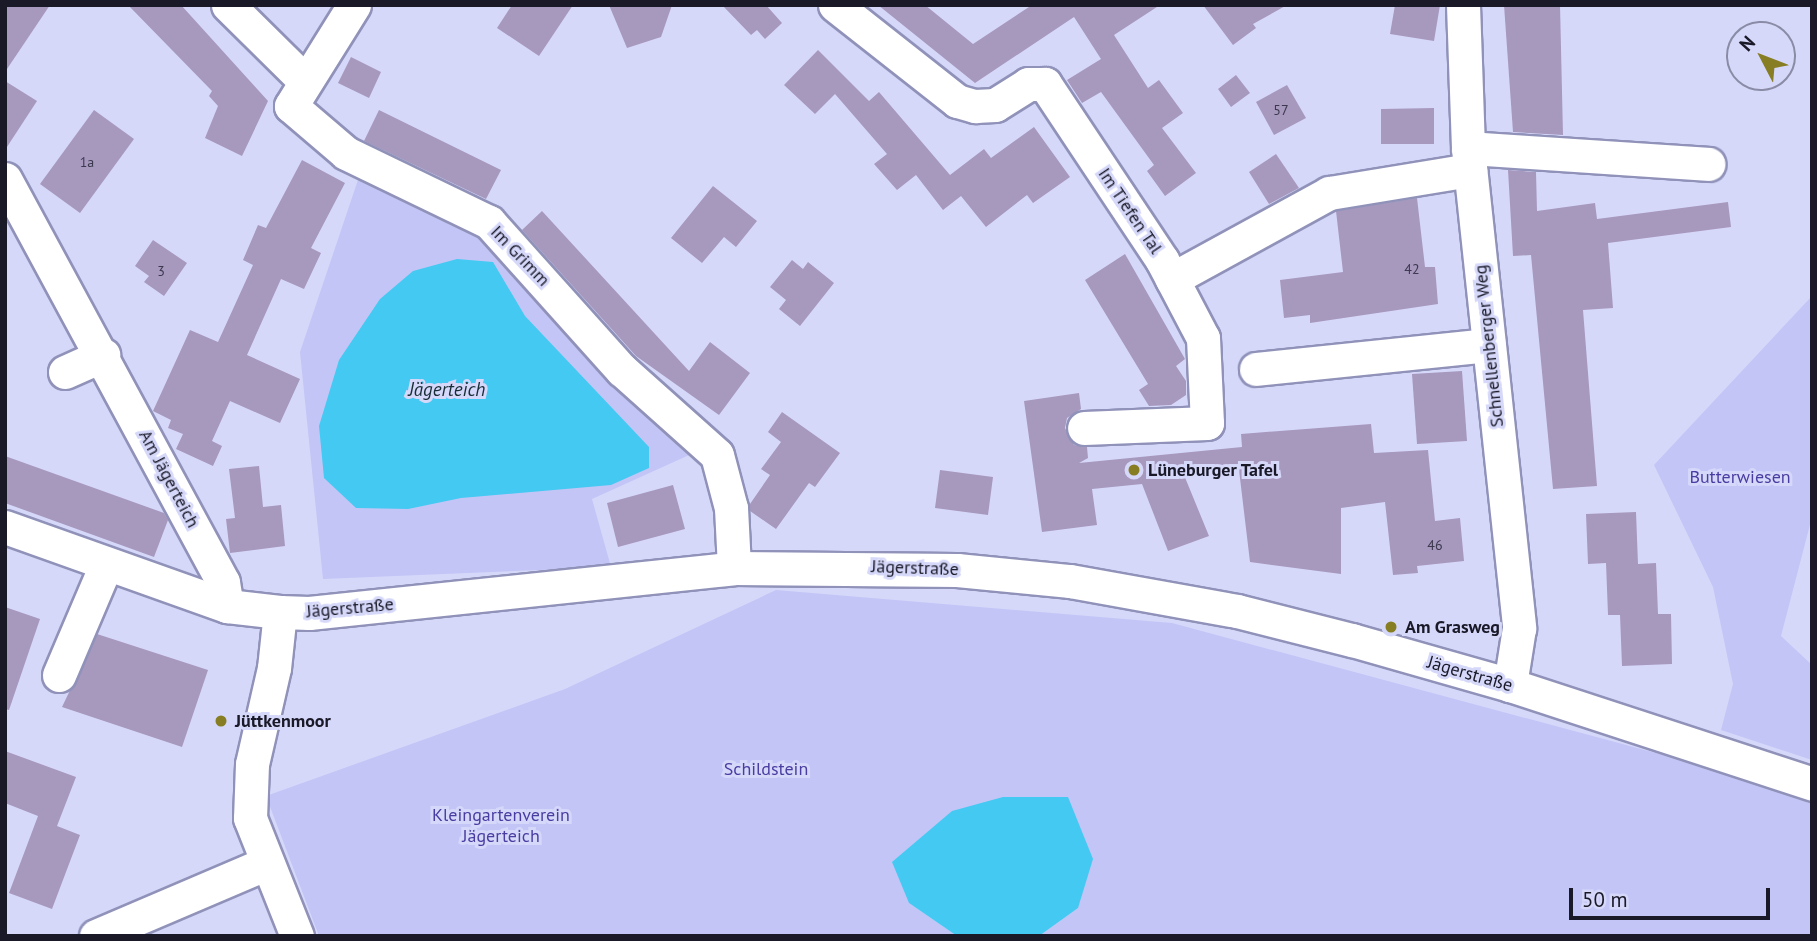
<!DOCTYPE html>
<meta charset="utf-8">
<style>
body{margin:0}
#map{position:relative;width:1817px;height:941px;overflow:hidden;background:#d6d8fa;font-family:"PT Sans",sans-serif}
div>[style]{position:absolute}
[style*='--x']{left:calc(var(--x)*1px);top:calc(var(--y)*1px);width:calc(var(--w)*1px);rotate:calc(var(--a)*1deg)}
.green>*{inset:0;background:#c3c5f6}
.water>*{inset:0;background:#44c9f2}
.building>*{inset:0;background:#a798be}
.roads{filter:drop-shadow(2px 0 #9092b9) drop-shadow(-2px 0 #9092b9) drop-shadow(0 2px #9092b9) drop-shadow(0 -2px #9092b9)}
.minor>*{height:33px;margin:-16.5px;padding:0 16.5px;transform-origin:16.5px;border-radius:16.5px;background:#fff}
.dots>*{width:19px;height:19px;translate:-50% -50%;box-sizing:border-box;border:4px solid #d6d8fa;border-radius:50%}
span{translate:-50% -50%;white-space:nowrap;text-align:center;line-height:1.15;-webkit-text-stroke:6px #d6d8fa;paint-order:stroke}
.number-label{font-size:14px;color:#3c394e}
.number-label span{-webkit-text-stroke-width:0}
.street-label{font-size:18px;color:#191928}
.poi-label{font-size:18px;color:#191928;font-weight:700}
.left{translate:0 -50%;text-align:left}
.park-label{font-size:18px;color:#493da2}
.water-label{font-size:19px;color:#182e36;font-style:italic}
.frame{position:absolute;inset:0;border:7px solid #191928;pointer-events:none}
.north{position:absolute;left:1726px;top:21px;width:70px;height:70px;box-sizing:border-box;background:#d6d8fa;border:2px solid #8a8ca6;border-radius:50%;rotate:312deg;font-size:19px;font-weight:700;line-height:28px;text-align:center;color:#191928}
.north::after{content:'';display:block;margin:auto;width:24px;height:32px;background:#877d23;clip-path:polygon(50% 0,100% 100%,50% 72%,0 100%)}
.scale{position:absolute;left:1569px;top:888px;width:201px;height:32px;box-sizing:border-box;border:4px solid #191928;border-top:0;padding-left:9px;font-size:21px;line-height:24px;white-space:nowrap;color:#191928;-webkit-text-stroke:5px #d6d8fa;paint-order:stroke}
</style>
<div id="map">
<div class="green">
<i style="clip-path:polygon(362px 168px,487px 227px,698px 451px,592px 499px,611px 567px,323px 579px,300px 352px)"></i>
<i style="clip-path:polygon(1812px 296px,1812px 517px,1781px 636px,1812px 665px,1812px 760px,1721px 730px,1733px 684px,1713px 587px,1654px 465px)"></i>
<i style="clip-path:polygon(776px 590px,1172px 623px,1812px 795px,1812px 936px,1039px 936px,1078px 908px,909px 903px,957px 936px,319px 936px,266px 796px,565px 689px)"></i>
</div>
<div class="water">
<i style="clip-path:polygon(457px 259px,493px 262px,525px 316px,649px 447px,649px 468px,611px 485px,461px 498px,408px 509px,356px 508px,324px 478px,319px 426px,339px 360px,380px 299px,413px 271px)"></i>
<i style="clip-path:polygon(1003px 797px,1068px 797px,1093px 859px,1078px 908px,1039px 936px,957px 936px,909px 903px,892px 862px,952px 811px)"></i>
</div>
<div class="building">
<i style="clip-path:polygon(5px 5px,50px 5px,5px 72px)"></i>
<i style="clip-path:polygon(128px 5px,181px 5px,268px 101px,242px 156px,205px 138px,218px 106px,209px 96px,212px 91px)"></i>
<i style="clip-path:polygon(512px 5px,573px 5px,539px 56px,497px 28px)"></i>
<i style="clip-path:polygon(609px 5px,672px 5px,661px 37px,627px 48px)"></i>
<i style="clip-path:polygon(722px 5px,766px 5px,782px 23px,765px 39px,757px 30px,751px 35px)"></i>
<i style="clip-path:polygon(878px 5px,925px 5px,973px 44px,1032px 5px,1160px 5px,1114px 35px,1148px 88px,1159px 80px,1183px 113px,1162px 128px,1196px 173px,1165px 196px,1147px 171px,1154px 165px,1101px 92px,1082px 103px,1067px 80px,1101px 59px,1074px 17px,975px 83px)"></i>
<i style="clip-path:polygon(1203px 5px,1287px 5px,1253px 24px,1256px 28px,1233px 45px)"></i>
<i style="clip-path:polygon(1395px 5px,1440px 5px,1434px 41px,1390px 34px)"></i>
<i style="clip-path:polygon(1504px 5px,1560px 5px,1563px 135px,1513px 132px)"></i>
<i style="clip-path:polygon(818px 50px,869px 101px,879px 92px,950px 175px,984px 149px,991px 158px,1034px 127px,1070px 177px,1033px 203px,1027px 195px,986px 227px,961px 196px,943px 210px,916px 175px,897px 190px,874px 164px,887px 154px,835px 94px,815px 114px,784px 85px)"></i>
<i style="clip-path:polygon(351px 57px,381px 72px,369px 98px,338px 83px)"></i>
<i style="clip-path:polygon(1236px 75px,1250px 93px,1231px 107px,1218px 89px)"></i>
<i style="clip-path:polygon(5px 81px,37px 101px,5px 150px)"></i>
<i style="clip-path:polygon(1287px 85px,1306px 118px,1274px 135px,1256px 102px)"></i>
<i style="clip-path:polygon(1434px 108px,1434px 144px,1381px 144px,1381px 109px)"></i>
<i style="clip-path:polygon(94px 110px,134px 139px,80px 213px,40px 184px)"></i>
<i style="clip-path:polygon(379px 110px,501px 170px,486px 199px,364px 141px)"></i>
<i style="clip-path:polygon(1276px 154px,1299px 188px,1269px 204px,1249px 172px)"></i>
<i style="clip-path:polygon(302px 160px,345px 183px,311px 248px,321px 253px,304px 289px,281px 279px,247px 355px,300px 379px,280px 423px,230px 401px,212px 441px,222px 446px,213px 466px,176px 449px,183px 434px,168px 428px,171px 420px,153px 411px,190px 330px,218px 342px,253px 265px,243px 260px,258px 225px,266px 228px)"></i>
<i style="clip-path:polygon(1508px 170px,1536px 172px,1537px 211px,1595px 203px,1597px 219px,1728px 202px,1731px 227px,1608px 243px,1613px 308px,1583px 310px,1597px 486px,1553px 489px,1531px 255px,1513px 256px)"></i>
<i style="clip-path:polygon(713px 186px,757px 221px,736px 247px,724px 237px,702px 263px,671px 238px)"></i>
<i style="clip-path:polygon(1417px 198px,1425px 267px,1435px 267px,1438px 304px,1310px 323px,1310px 315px,1284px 318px,1280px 280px,1343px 272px,1336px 211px)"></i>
<i style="clip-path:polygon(542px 211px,689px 371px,710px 342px,750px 373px,719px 415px,636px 356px,522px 230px)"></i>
<i style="clip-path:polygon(153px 240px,187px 263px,164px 296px,144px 282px,149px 276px,135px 266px)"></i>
<i style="clip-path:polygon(1125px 254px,1185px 359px,1176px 366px,1186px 381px,1186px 395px,1171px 405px,1149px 406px,1139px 390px,1148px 384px,1085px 280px)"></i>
<i style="clip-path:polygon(792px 260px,803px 269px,808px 262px,834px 283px,800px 326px,779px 309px,786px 300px,770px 287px)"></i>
<i style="clip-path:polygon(1462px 371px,1467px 441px,1417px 444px,1412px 374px)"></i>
<i style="clip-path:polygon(1079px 393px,1081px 409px,1067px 418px,1065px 428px,1074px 445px,1087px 447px,1088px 458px,1079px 463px,1242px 447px,1241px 434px,1371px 424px,1374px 453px,1428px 450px,1435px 521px,1460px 518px,1464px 561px,1417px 566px,1418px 573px,1393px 575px,1385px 502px,1341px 508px,1341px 574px,1250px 562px,1239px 470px,1184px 475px,1209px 536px,1168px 551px,1142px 484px,1092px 489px,1097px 525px,1042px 532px,1024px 401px)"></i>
<i style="clip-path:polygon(782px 412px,840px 453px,815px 487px,809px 483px,776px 529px,750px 511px,750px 504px,770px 475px,761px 469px,781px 442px,768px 432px)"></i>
<i style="clip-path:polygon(5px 456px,164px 513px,168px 520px,154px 557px,5px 503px)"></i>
<i style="clip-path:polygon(259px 466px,263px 507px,281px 505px,285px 546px,230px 553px,226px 519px,235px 518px,229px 469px)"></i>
<i style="clip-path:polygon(940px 470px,993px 477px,988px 515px,935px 508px)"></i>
<i style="clip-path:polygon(673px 485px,685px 529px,618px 547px,607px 503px)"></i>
<i style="clip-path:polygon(1636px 512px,1638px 564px,1656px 563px,1658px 614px,1671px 614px,1672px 664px,1622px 666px,1620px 615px,1608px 615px,1606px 563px,1588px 564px,1586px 514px)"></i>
<i style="clip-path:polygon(5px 607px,40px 619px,9px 710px,5px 709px)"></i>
<i style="clip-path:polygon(97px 634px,208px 670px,182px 747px,62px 707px)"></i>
<i style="clip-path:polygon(5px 751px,76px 777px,57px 826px,80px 835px,52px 909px,9px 893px,38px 816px,5px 803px)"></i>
</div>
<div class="roads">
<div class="minor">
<i style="--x:228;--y:5;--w:107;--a:44.6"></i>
<i style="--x:354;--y:5;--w:119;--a:122"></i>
<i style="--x:291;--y:106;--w:72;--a:40.5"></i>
<i style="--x:346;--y:153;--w:159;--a:25.8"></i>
<i style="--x:489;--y:222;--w:199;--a:48.1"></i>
<i style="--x:622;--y:370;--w:127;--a:41.8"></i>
<i style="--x:717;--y:455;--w:55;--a:75.2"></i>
<i style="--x:731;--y:508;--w:60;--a:87.1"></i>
<i style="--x:835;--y:5;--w:155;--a:38.2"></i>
<i style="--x:957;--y:101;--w:19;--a:16"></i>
<i style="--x:975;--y:106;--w:20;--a:-3"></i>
<i style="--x:995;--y:105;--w:39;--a:-32"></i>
<i style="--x:1028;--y:84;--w:17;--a:0"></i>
<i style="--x:1045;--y:84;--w:211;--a:56.4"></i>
<i style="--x:1162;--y:260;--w:88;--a:62.3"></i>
<i style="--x:1203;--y:338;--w:85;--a:87.3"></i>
<i style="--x:1207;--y:423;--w:123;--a:177.7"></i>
<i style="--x:1463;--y:5;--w:143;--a:88"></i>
<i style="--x:1468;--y:148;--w:483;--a:83.9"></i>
<i style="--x:1519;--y:628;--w:58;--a:99"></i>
<i style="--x:1468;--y:148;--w:241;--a:3.8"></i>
<i style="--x:5;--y:179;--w:458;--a:61.6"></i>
<i style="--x:223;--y:582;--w:24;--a:81"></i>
<i style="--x:1172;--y:279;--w:179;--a:-28.7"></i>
<i style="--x:1329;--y:193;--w:143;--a:-9.3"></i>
<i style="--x:1256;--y:369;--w:234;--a:-5.9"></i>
<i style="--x:65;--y:372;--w:42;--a:-24.1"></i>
<i style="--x:5;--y:527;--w:236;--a:19.6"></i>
<i style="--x:227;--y:606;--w:53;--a:6.5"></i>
<i style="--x:280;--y:612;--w:29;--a:2"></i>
<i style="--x:309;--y:613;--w:427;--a:-6"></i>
<i style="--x:734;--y:568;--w:223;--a:0.5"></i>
<i style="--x:957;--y:570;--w:114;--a:5.6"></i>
<i style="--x:1070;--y:581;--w:170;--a:10.2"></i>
<i style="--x:1237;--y:611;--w:119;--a:14.2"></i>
<i style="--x:1352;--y:640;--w:164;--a:15.9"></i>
<i style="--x:1510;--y:685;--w:318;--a:18.1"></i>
<i style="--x:280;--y:612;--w:56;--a:96.1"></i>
<i style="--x:274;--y:668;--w:98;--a:102.9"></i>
<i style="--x:252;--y:764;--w:54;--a:92.1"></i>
<i style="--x:250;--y:818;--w:127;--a:68.3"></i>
<i style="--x:59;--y:675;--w:120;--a:-66.9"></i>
<i style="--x:96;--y:936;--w:186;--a:-23.1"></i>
</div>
</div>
<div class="dots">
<i style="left:1134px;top:470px;background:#877d23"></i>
<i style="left:1391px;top:627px;background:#877d23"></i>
<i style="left:221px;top:721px;background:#877d23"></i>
</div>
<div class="number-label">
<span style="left:1281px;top:110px">57</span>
<span style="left:87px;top:162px">1a</span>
<span style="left:1412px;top:269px">42</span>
<span style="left:161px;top:271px">3</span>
<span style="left:1435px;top:545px">46</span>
</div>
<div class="street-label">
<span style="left:1130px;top:211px;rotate:56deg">Im Tiefen Tal</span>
<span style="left:520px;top:256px;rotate:46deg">Im Grimm</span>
<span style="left:1489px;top:346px;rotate:-96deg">Schnellenberger Weg</span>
<span style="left:169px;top:479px;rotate:62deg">Am Jägerteich</span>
<span style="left:915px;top:568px;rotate:2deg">Jägerstraße</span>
<span style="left:350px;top:608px;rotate:-5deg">Jägerstraße</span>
<span style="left:1470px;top:674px;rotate:16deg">Jägerstraße</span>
</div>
<div class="poi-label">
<span class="left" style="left:1148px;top:470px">Lüneburger Tafel</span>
<span class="left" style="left:1405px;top:627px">Am Grasweg</span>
<span class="left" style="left:235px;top:721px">Jüttkenmoor</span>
</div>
<div class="park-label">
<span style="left:1740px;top:477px">Butterwiesen</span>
<span style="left:766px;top:769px">Schildstein</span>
<span style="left:501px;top:826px">Kleingartenverein<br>Jägerteich</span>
</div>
<div class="water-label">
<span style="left:447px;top:390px">Jägerteich</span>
</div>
<div class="frame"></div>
<div class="north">N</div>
<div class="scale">50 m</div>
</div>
